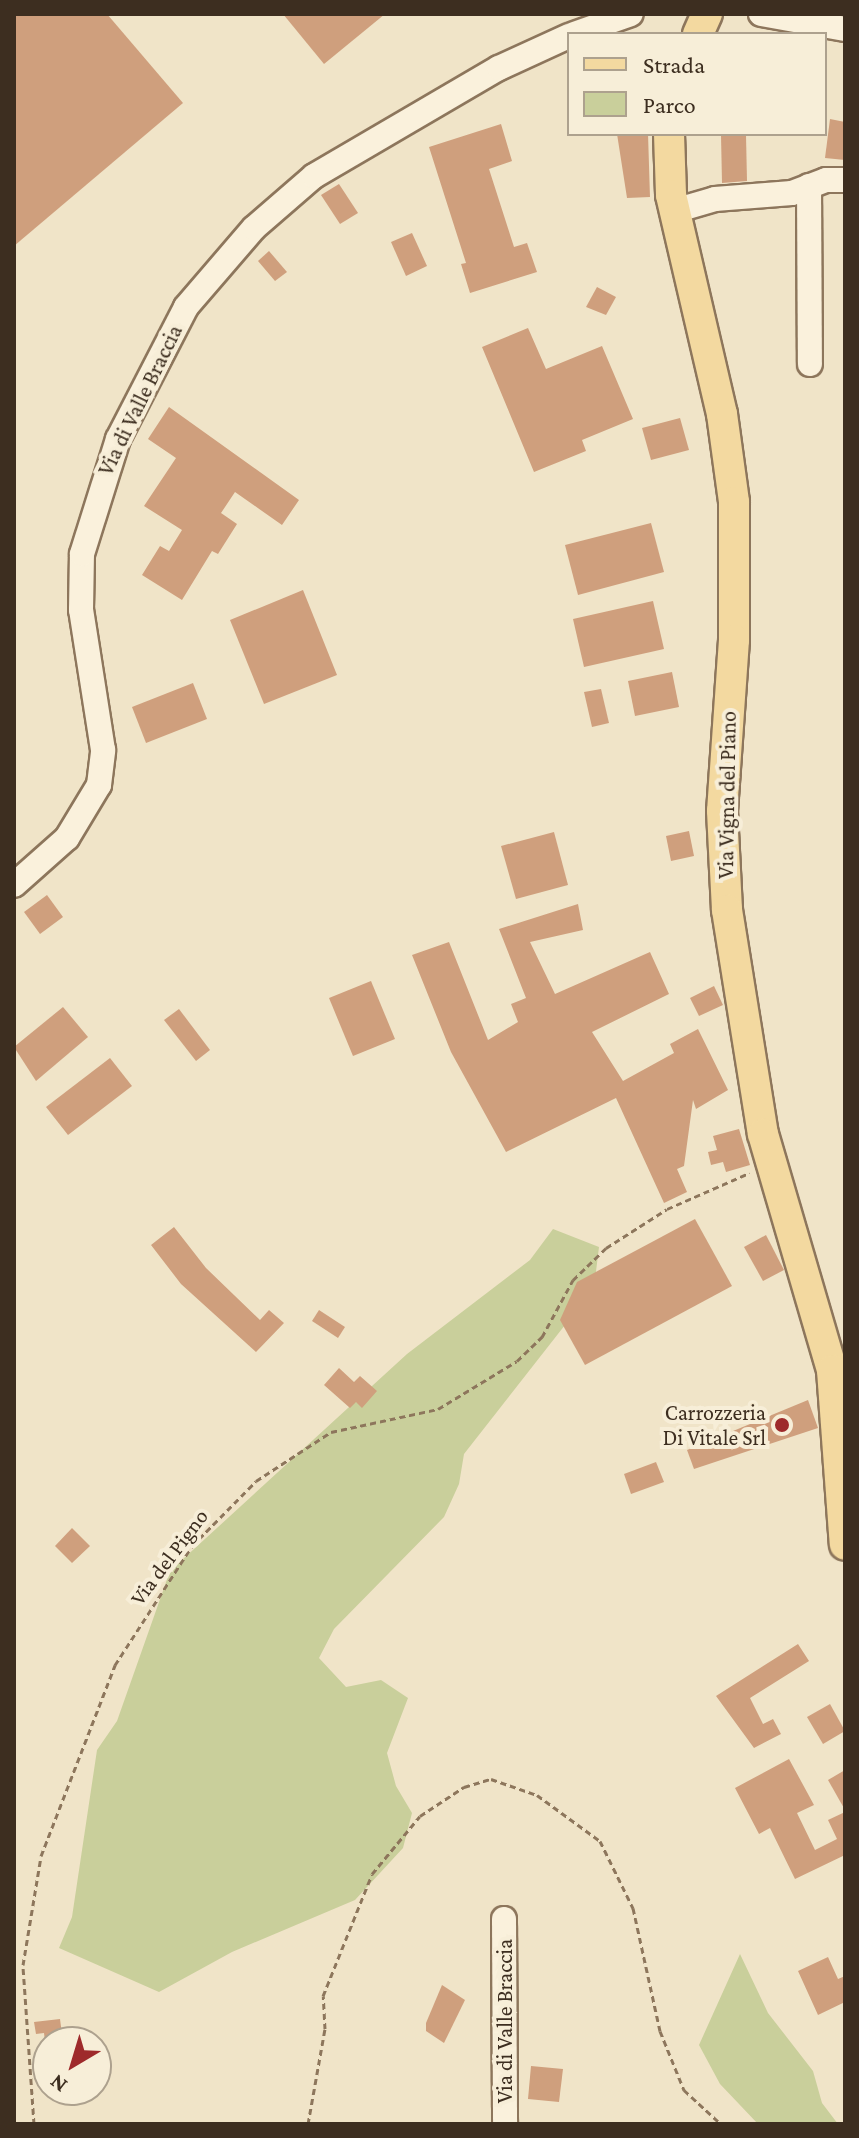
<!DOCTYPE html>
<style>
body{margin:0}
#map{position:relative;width:859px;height:2138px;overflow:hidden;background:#f0e4c8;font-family:"Crimson Pro",serif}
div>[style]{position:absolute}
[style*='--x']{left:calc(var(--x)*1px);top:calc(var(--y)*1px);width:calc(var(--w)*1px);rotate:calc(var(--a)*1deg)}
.green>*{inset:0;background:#c9cf9b}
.building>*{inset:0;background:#cf9f7d}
.path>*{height:3px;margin-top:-1.5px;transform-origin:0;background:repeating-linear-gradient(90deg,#8d765c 0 6px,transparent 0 10px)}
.roads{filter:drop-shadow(2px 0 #8d765c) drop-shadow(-2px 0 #8d765c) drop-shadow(0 2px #8d765c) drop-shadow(0 -2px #8d765c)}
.minor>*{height:24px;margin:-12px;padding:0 12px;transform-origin:12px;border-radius:12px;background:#faf1dc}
.major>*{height:30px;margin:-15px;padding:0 15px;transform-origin:15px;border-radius:15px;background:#f3d9a0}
.dots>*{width:22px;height:22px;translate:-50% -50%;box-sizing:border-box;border:4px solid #f7eed8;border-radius:50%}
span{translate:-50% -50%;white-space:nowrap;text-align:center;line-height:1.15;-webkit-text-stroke:8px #f7eed8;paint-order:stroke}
.street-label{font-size:22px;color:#3d2e20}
.poi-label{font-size:22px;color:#3d2e20}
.right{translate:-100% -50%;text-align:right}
.frame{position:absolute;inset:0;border:16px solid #3d2e20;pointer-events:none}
.legend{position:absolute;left:567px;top:32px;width:260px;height:104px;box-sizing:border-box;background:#f7eed8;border:2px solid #ada18e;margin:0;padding:10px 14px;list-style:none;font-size:24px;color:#3d2e20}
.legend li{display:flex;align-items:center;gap:16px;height:40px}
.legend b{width:40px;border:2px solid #ada18e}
.north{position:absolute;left:32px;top:2026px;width:80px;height:80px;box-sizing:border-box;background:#f7eed8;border:2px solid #ada18e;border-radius:50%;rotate:218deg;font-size:22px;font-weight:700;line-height:32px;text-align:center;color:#3d2e20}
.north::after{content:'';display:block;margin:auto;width:28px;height:36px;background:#9e2a2b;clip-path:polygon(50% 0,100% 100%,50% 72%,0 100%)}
</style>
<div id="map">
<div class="green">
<i style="clip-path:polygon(553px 1229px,599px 1247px,594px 1288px,464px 1454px,459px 1484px,444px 1517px,334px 1629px,319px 1658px,346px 1687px,381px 1680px,408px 1698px,387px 1753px,396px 1786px,412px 1813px,403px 1848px,355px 1900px,232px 1952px,159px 1992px,59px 1948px,72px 1917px,97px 1750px,117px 1721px,170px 1571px,407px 1354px,530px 1260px)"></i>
<i style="clip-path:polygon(740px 1954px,768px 2013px,813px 2071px,822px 2103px,838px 2124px,758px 2124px,720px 2084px,699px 2045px)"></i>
</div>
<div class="building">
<i style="clip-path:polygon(14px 14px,107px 14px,183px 103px,14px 246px)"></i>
<i style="clip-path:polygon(283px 14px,385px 14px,324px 64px)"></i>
<i style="clip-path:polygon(830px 119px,845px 122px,845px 160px,825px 158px)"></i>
<i style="clip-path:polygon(501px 124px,512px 161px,489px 169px,514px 247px,527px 243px,537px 272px,470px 293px,461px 264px,466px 263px,429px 147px)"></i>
<i style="clip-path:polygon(617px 134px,648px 134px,650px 197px,627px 198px)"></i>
<i style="clip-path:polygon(721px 135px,746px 135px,747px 181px,722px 183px)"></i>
<i style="clip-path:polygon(339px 184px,358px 213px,340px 224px,321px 195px)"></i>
<i style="clip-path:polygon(412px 233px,427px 266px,406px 276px,391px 242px)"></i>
<i style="clip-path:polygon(269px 251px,287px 272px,275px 281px,258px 261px)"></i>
<i style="clip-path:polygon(597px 287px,616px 297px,606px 315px,586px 307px)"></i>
<i style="clip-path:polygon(528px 328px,546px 369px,602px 346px,633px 419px,582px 440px,586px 451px,534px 472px,482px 347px)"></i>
<i style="clip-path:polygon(169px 407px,299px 500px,282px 525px,235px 492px,221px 513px,237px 524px,218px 554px,212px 551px,182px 600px,142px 575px,160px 546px,169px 551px,182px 530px,144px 506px,176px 458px,148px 439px)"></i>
<i style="clip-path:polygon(680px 418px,689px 450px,651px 460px,642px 428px)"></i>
<i style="clip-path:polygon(651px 523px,664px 572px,578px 595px,565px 545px)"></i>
<i style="clip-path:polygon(303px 590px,337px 675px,264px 704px,230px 620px)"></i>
<i style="clip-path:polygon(653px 601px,664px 649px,584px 667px,573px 619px)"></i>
<i style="clip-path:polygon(672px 672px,679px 707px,635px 716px,628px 681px)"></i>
<i style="clip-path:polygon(193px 683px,207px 719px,146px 743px,132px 707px)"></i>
<i style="clip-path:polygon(601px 689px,609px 723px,592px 727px,584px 692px)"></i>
<i style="clip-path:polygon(689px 831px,694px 856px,671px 861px,666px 836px)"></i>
<i style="clip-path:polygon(554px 832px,568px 885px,516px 899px,501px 846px)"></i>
<i style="clip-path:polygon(47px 895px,63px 917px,40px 934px,24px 912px)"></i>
<i style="clip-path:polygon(578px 904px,583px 930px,530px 942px,555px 994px,650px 952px,669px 994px,592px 1032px,623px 1081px,674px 1053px,670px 1044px,698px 1029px,728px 1090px,696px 1109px,693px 1100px,684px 1166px,677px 1169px,687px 1192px,664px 1203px,616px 1098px,506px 1152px,451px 1052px,412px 955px,449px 942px,488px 1040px,518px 1022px,511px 1004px,526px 998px,499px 929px)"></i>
<i style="clip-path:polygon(371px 981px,395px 1039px,353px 1056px,329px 998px)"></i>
<i style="clip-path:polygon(714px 986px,723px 1005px,699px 1016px,690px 998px)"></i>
<i style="clip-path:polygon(63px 1007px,88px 1037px,36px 1081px,14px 1047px)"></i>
<i style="clip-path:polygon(179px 1009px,210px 1050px,196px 1061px,164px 1020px)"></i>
<i style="clip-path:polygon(110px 1058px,132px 1086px,68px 1135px,46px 1107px)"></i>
<i style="clip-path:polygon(739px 1129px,750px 1165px,726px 1172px,723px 1162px,711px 1165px,708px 1152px,717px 1150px,713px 1136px)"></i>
<i style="clip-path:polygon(695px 1219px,732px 1286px,585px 1365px,560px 1320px,577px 1282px)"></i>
<i style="clip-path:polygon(174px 1227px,206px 1268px,260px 1320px,269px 1310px,284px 1323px,256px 1352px,181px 1284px,151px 1245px)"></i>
<i style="clip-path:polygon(766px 1235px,784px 1270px,763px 1281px,744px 1247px)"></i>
<i style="clip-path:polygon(319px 1310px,345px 1327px,338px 1338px,312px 1321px)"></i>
<i style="clip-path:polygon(339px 1368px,354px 1382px,360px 1376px,377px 1391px,362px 1408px,356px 1402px,350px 1408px,324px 1385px)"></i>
<i style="clip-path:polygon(808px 1400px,818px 1428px,694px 1469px,687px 1450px)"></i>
<i style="clip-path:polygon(656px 1462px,664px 1482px,631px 1494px,624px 1474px)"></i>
<i style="clip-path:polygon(72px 1528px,90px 1546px,72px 1563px,55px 1546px)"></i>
<i style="clip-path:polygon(798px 1644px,809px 1661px,750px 1698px,763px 1724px,773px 1719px,781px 1734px,754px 1748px,716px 1696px)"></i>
<i style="clip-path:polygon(830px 1704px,845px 1731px,823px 1744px,807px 1717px)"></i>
<i style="clip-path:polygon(789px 1759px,814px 1805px,797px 1813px,815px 1850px,837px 1839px,828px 1820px,845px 1812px,845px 1855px,795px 1879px,770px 1828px,759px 1834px,735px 1788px)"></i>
<i style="clip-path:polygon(845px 1770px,845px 1810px,828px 1780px)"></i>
<i style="clip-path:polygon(828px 1957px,838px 1979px,845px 1976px,845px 2002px,818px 2015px,798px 1971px)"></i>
<i style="clip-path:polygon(442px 1985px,465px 2000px,444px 2043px,426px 2031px,426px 2023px)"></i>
<i style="clip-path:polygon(60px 2019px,63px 2042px,45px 2042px,44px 2033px,36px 2034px,34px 2022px)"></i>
<i style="clip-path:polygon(531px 2066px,563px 2069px,559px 2102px,528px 2099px)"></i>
</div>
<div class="path">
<i style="--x:34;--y:2124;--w:159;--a:-94"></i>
<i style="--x:23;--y:1965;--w:110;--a:-80.6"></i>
<i style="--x:41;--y:1856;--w:205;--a:-68.8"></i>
<i style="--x:115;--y:1665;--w:142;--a:-57.1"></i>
<i style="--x:192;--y:1546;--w:91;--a:-45.4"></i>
<i style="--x:256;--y:1481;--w:90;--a:-33.2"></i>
<i style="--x:331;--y:1432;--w:109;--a:-12.1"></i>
<i style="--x:438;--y:1409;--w:92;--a:-31.3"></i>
<i style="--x:517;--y:1361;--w:35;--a:-44"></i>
<i style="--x:542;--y:1337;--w:65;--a:-61.5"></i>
<i style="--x:573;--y:1280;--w:46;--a:-44.1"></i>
<i style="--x:606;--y:1248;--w:72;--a:-32.6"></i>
<i style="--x:667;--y:1209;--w:90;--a:-23.7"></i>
<i style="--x:308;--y:2124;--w:97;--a:-79.9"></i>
<i style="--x:325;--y:2029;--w:33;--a:-93"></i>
<i style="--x:323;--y:1996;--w:131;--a:-68.1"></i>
<i style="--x:372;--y:1874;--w:75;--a:-50.4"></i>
<i style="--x:420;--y:1816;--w:53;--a:-33.4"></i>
<i style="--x:464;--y:1787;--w:28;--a:-17"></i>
<i style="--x:491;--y:1779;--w:49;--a:19.2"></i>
<i style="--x:537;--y:1795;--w:78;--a:36.1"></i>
<i style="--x:600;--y:1841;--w:75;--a:63.8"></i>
<i style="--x:633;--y:1908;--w:126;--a:77.6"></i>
<i style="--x:660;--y:2031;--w:64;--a:67.9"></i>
<i style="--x:684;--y:2090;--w:50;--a:42.6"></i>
</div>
<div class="roads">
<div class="minor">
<i style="--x:761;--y:14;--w:85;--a:10.1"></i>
<i style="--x:574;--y:34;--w:60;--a:-19.3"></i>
<i style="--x:809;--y:186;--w:178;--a:89.7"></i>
<i style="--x:674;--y:211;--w:43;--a:-16.3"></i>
<i style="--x:715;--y:199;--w:77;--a:-4.5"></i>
<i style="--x:792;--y:193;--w:36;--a:-21"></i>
<i style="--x:826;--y:180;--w:19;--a:0"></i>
<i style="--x:14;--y:885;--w:71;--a:-41.6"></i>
<i style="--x:67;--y:838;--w:62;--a:-58.9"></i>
<i style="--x:99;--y:785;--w:35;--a:-83"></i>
<i style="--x:103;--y:750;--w:142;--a:-98.9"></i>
<i style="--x:81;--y:610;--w:56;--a:-89"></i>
<i style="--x:82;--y:554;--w:121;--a:-72.6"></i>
<i style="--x:118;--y:439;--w:148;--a:-62.7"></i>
<i style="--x:186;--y:307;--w:104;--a:-49.3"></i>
<i style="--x:254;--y:228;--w:79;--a:-40.9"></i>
<i style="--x:314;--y:176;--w:214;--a:-30.3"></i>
<i style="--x:499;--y:68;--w:77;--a:-24.6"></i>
<i style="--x:504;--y:1919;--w:205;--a:89.7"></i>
</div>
<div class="major">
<i style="--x:698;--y:34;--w:22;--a:-66"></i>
<i style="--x:669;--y:134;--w:61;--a:88.1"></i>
<i style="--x:671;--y:195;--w:225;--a:76.9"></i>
<i style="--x:722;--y:414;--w:89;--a:82.2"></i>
<i style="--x:734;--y:502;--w:138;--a:90"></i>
<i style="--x:734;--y:640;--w:171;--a:94"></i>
<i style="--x:722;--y:811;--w:99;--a:87.1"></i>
<i style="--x:727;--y:910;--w:227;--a:80.9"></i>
<i style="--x:763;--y:1134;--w:246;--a:73.7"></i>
<i style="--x:832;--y:1370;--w:175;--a:85.8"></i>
</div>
</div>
<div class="dots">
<i style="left:782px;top:1425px;background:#9e2a2b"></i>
</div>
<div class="street-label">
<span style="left:140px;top:400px;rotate:-64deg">Via di Valle Braccia</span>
<span style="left:727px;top:795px;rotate:-89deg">Via Vigna del Piano</span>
<span style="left:169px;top:1557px;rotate:-53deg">Via del Pigno</span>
<span style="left:505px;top:2021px;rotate:-90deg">Via di Valle Braccia</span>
</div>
<div class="poi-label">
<span class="right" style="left:766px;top:1425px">Carrozzeria<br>Di Vitale Srl</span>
</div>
<div class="frame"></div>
<ul class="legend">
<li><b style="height:10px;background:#f3d9a0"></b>Strada</li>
<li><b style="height:22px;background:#c9cf9b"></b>Parco</li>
</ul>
<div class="north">N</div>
</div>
